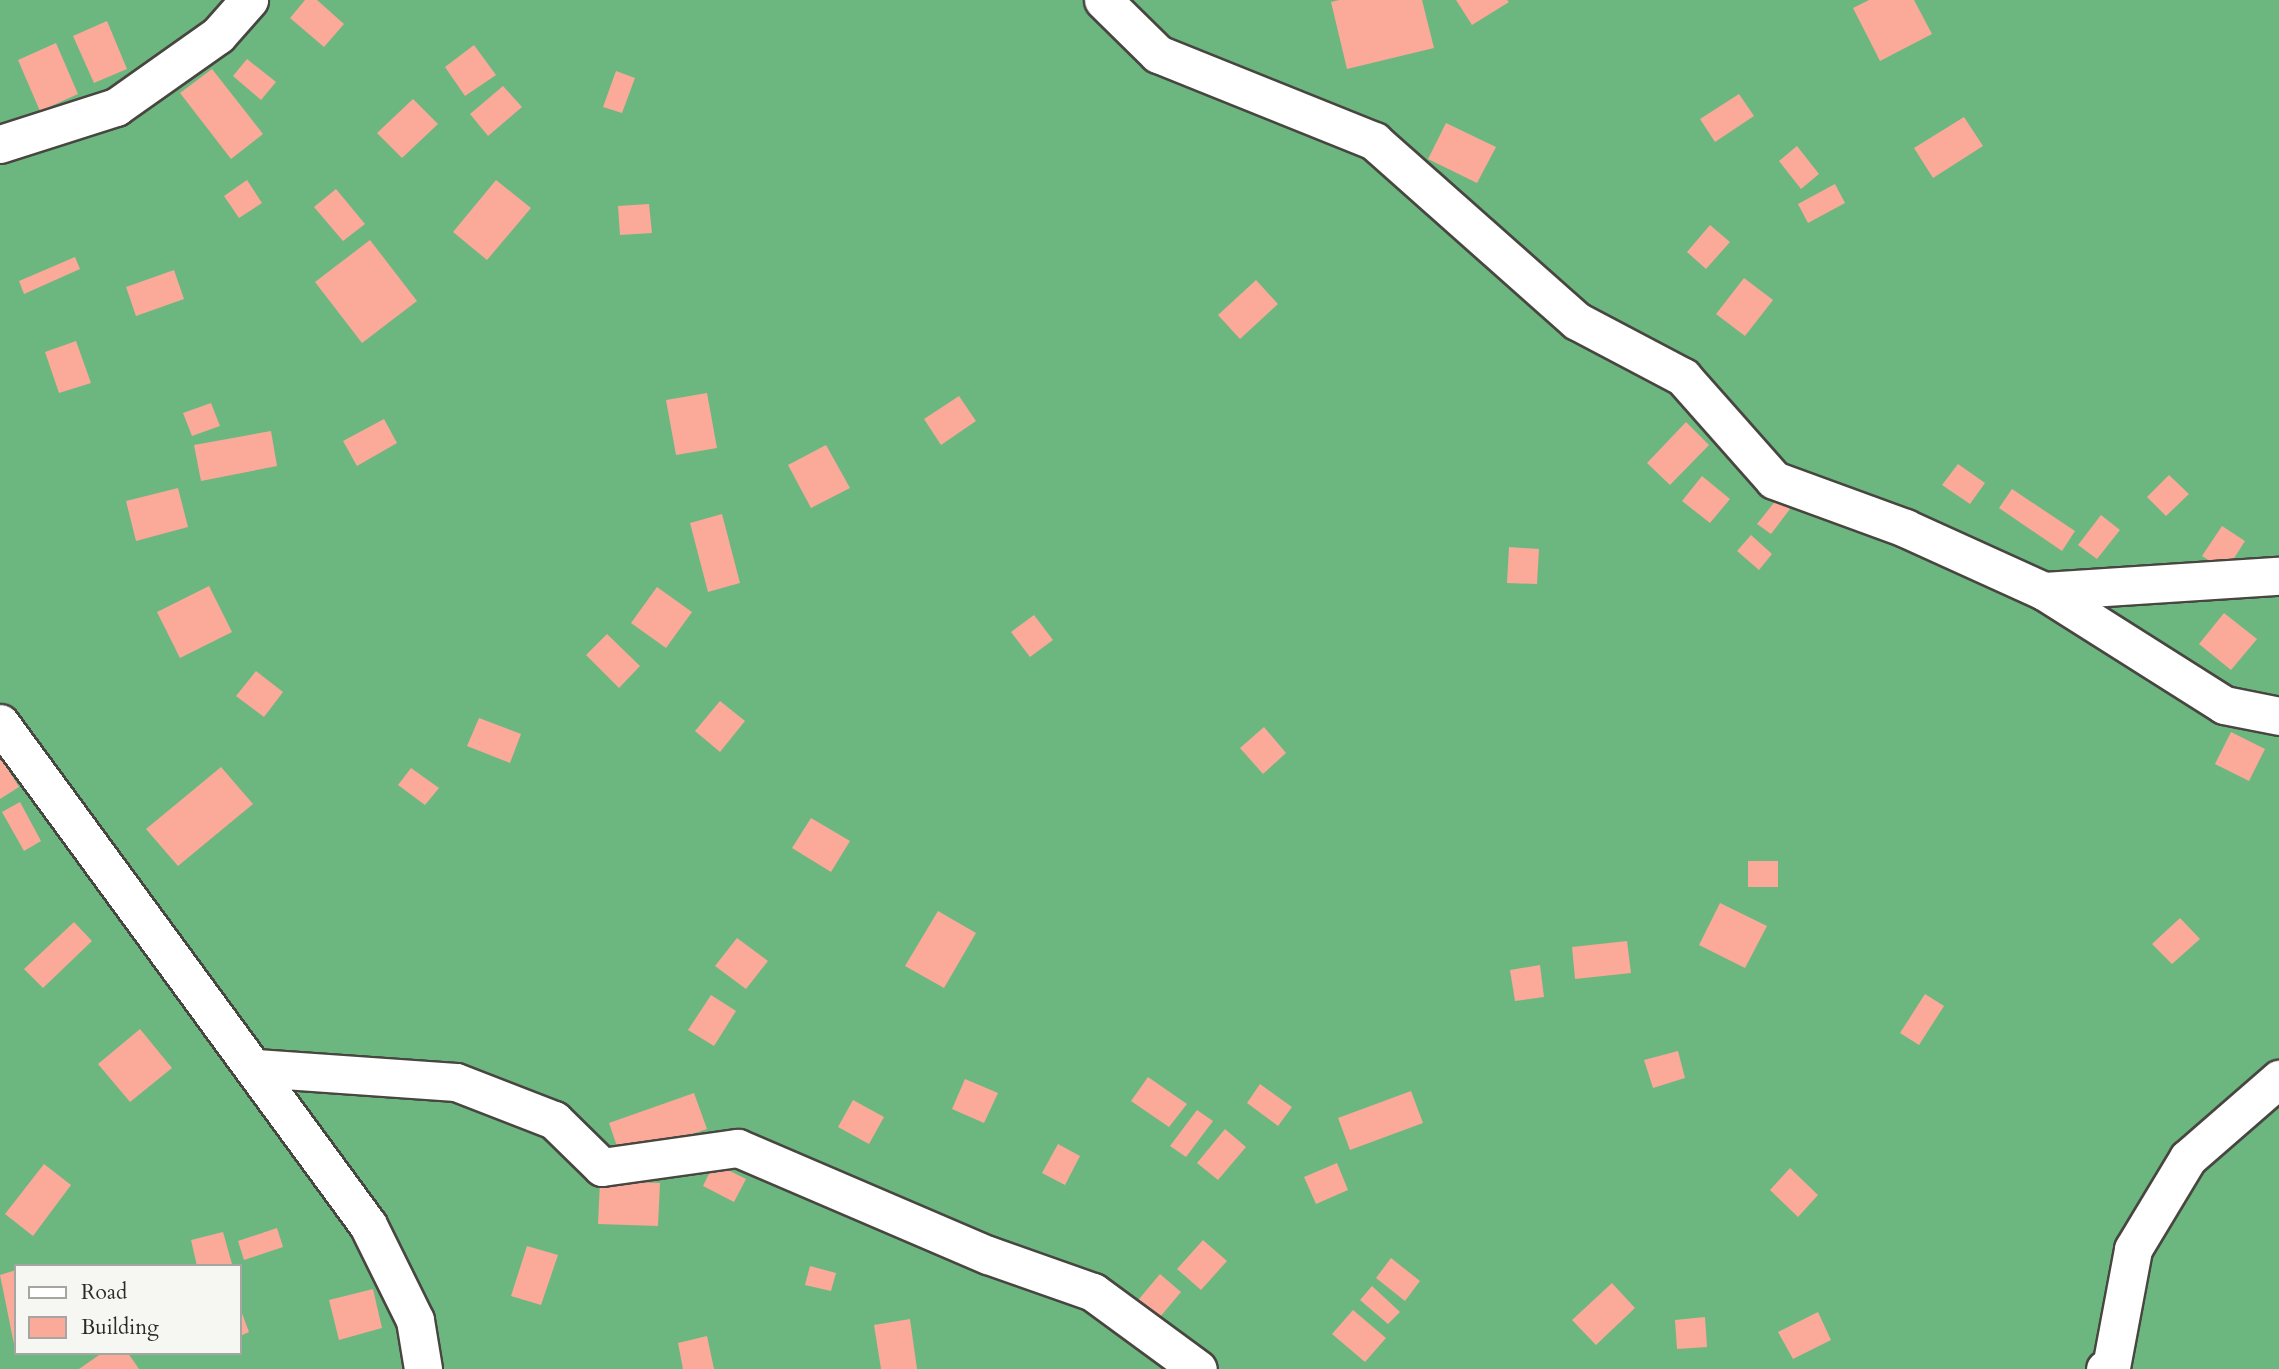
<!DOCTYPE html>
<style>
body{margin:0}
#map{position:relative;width:2279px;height:1369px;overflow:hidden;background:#e9dfba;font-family:Cardo,serif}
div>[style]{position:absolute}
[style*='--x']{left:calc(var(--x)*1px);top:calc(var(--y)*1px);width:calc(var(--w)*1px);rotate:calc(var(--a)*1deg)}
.forest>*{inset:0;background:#6cb77f}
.building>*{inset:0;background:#fba999}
.roads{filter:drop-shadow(2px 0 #484640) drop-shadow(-2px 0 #484640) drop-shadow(0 2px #484640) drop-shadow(0 -2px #484640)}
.minor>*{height:37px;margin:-18.5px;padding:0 18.5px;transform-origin:18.5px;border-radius:18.5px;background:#fff}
span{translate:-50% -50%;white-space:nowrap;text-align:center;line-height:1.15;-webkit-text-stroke:5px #f6f6f2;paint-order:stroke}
.legend{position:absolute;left:14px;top:1264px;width:228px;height:91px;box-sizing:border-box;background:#f6f6f2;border:2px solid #a5a5a2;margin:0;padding:9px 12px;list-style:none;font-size:21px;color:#2b2b2b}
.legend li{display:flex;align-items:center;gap:14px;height:35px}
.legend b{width:35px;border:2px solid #a5a5a2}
</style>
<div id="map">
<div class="forest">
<i style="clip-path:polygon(evenodd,0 0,2279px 0,2279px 1369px,0 1369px,0 0,16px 1266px,240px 1266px,240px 1353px,16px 1353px,16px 1266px)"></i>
</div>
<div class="building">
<i style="clip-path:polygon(305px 0,317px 0,344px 24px,324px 47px,290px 18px)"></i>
<i style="clip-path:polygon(1339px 0,1422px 0,1434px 48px,1347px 69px,1331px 2px)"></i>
<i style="clip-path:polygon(1456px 0,1507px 0,1509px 2px,1472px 25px)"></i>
<i style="clip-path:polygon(1869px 0,1914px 0,1932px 34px,1880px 61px,1853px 8px)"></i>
<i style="clip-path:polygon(107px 21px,127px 69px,94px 83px,73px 36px)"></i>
<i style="clip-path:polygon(56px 43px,78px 94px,40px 111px,18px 60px)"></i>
<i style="clip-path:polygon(474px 45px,496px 75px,465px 96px,445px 67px)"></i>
<i style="clip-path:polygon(247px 59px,276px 82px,261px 100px,233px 76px)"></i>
<i style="clip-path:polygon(212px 69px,263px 134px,231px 159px,180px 93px)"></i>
<i style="clip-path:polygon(616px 71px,635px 78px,622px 113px,603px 107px)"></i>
<i style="clip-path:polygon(503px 86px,522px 107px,488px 136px,470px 114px)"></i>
<i style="clip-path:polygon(1739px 94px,1754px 116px,1715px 142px,1700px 119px)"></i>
<i style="clip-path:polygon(413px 99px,438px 124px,402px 158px,377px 133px)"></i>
<i style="clip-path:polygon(1964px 117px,1983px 146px,1933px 178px,1914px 148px)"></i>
<i style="clip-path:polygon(1446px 123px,1496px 147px,1477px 183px,1428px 159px)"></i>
<i style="clip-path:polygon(1797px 146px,1819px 174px,1801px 189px,1779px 161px)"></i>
<i style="clip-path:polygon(247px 180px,262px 203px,239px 218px,224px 196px)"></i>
<i style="clip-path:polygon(496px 180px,531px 208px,487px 260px,453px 232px)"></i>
<i style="clip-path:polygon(1835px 184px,1845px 203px,1808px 223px,1798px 204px)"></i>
<i style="clip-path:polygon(336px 189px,365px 224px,343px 241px,314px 207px)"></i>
<i style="clip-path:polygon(649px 204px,652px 233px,620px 235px,618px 206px)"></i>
<i style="clip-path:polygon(1710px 225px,1730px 242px,1706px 269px,1687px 252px)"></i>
<i style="clip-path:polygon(370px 240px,417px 301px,362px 343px,315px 282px)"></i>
<i style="clip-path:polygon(75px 257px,80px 269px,24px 294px,19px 281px)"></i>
<i style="clip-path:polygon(174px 270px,184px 299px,136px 316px,126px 287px)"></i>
<i style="clip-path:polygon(1744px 278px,1773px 300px,1745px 336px,1716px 314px)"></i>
<i style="clip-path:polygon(1256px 280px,1278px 304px,1240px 339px,1218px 315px)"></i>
<i style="clip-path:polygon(76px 341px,91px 383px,59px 393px,45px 352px)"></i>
<i style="clip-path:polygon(707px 393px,717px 448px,676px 455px,666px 400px)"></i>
<i style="clip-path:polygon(959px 396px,976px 421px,941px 445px,924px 419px)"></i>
<i style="clip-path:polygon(211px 403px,220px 426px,192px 436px,183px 413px)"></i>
<i style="clip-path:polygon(384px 419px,397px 443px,357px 466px,343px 441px)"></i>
<i style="clip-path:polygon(1686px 422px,1709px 445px,1670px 485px,1647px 463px)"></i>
<i style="clip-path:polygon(271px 431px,277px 466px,201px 481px,194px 445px)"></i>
<i style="clip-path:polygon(826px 445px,850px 488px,811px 508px,788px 465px)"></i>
<i style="clip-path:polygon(1958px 464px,1985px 483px,1970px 504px,1942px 485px)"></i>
<i style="clip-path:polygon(2169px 475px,2189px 494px,2166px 516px,2147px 497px)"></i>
<i style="clip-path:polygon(1702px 476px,1730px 499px,1710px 523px,1682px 501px)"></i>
<i style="clip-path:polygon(178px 488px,188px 527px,136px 541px,126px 501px)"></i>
<i style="clip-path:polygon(2012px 489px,2075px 531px,2062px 551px,1999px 508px)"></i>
<i style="clip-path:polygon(1777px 499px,1790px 509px,1771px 534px,1757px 524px)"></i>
<i style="clip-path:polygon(722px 514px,740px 583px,708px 592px,690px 523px)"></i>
<i style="clip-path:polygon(2101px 515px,2120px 530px,2097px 559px,2078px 545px)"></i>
<i style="clip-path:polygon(2222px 526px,2245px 541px,2226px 571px,2202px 556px)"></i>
<i style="clip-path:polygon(1751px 535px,1772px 554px,1759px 570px,1737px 551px)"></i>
<i style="clip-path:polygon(1509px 547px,1539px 549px,1537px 584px,1507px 583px)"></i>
<i style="clip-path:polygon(209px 586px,232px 632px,180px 658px,157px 612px)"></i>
<i style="clip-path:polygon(657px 587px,692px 612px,666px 648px,631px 623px)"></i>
<i style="clip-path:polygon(2224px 613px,2257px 639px,2231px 670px,2199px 644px)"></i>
<i style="clip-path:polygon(1034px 615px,1053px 640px,1030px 657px,1011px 632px)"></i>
<i style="clip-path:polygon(607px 634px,640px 666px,619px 688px,586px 655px)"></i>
<i style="clip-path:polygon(256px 671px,283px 692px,264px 717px,236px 696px)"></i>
<i style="clip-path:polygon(720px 701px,745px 721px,720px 752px,695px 731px)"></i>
<i style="clip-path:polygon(479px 718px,521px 734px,510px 763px,467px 746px)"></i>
<i style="clip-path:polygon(1264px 727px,1286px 753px,1263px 774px,1240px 748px)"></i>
<i style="clip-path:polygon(2231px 732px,2265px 749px,2249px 781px,2215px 764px)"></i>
<i style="clip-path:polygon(0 757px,19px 787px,0 799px)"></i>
<i style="clip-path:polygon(221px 767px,253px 804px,178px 866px,146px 829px)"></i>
<i style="clip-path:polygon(411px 768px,439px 788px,425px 805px,398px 785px)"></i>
<i style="clip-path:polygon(20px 802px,41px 841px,24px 851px,2px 812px)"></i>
<i style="clip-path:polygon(811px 818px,850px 841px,831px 872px,792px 848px)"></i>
<i style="clip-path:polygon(1748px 861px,1778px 861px,1778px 887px,1748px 887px)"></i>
<i style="clip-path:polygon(1720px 903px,1767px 926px,1745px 968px,1699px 945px)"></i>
<i style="clip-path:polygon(938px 911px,976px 933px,944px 988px,905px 966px)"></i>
<i style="clip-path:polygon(2180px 918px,2200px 939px,2172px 964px,2152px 944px)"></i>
<i style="clip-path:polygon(74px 922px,92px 941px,43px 988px,24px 969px)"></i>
<i style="clip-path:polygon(737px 938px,768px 961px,746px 989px,715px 966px)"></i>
<i style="clip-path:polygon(1627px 941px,1631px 973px,1575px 979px,1572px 947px)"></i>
<i style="clip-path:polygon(1540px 965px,1544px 997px,1515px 1001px,1510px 970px)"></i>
<i style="clip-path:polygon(1925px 994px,1944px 1006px,1919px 1045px,1900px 1033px)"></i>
<i style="clip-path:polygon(711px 995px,736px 1011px,714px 1046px,688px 1030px)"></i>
<i style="clip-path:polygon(140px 1029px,172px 1068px,130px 1102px,98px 1064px)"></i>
<i style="clip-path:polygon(1678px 1051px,1685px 1078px,1653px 1088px,1644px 1060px)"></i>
<i style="clip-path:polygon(1148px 1077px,1187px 1104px,1169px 1127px,1131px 1101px)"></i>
<i style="clip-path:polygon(965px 1079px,998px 1093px,984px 1123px,952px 1109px)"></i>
<i style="clip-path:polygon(1260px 1084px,1292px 1107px,1278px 1126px,1247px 1103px)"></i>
<i style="clip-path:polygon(1411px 1091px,1423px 1123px,1350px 1150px,1338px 1118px)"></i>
<i style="clip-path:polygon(694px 1093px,707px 1129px,621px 1158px,609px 1123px)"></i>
<i style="clip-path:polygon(853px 1100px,884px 1117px,869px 1144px,838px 1127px)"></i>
<i style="clip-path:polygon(1197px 1110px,1213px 1121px,1186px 1157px,1170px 1146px)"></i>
<i style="clip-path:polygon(1225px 1129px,1246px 1147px,1218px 1180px,1197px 1163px)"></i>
<i style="clip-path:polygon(1058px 1144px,1080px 1156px,1065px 1185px,1042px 1173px)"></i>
<i style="clip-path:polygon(714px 1163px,746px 1179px,734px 1202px,703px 1186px)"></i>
<i style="clip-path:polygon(1337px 1163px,1348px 1190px,1316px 1204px,1304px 1177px)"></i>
<i style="clip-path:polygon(44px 1164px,71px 1185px,33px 1236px,5px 1214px)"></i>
<i style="clip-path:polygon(1790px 1168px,1818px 1195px,1798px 1217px,1770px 1190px)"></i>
<i style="clip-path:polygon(600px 1181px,660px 1183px,658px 1226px,598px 1224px)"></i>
<i style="clip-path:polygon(277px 1228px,283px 1247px,244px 1260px,238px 1241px)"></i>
<i style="clip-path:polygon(223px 1232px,232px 1264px,197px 1266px,191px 1240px)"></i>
<i style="clip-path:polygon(1203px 1240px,1227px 1261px,1201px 1290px,1177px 1269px)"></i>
<i style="clip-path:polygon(527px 1246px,558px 1255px,541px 1305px,511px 1296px)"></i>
<i style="clip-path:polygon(1391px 1258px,1420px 1281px,1405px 1301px,1376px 1278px)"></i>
<i style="clip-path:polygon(810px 1266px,836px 1273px,831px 1291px,805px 1285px)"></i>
<i style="clip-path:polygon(16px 1270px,16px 1349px,15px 1349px,0 1275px)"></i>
<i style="clip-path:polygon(1160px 1274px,1181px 1292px,1155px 1323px,1134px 1305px)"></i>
<i style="clip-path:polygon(1612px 1283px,1635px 1308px,1596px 1345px,1572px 1320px)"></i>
<i style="clip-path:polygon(1372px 1286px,1400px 1312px,1388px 1324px,1360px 1300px)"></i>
<i style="clip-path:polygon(373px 1289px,382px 1328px,339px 1340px,329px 1300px)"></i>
<i style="clip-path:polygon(240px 1308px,249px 1332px,240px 1336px)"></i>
<i style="clip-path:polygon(1353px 1310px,1386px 1338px,1365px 1362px,1332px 1334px)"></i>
<i style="clip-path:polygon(1818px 1312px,1831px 1340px,1793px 1359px,1778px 1332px)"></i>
<i style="clip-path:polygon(1705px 1317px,1707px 1347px,1677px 1349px,1675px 1320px)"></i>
<i style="clip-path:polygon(910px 1319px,917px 1369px,881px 1369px,874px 1325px)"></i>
<i style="clip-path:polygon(707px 1336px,714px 1369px,683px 1369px,678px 1343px)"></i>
<i style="clip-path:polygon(102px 1353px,128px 1353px,139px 1369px,79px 1369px)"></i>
</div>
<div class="roads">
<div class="minor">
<i style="--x:1103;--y:0;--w:77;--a:44.5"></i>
<i style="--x:1158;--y:54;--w:233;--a:21.9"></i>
<i style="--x:1374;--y:141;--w:271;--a:41.6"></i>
<i style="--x:1577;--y:321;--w:120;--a:27.8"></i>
<i style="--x:1683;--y:377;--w:137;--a:48.5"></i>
<i style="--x:1774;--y:480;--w:140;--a:20.1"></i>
<i style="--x:1905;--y:528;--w:153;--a:24.4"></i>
<i style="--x:2044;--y:591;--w:235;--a:-3.7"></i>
<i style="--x:0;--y:144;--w:122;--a:-17.7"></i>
<i style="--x:116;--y:107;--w:125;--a:-35.2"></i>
<i style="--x:218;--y:35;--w:47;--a:-48.5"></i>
<i style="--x:2044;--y:591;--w:213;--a:32.3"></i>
<i style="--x:2224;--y:705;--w:56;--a:11.3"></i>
<i style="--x:0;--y:723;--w:622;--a:53.76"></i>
<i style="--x:368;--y:1225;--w:106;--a:63.7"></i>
<i style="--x:415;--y:1320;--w:50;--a:80.7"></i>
<i style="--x:256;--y:1068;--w:200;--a:4"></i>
<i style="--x:456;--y:1082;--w:105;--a:21.2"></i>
<i style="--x:554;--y:1120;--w:67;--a:44.4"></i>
<i style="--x:602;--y:1167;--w:137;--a:-8"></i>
<i style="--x:738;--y:1148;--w:272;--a:23.2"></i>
<i style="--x:988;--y:1255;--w:111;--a:19.4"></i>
<i style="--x:1093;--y:1292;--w:130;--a:36.3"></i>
<i style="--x:2105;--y:1369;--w:6;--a:-18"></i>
<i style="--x:2111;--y:1367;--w:120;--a:-79.4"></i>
<i style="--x:2133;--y:1249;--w:106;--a:-58.9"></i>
<i style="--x:2188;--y:1158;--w:121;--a:-41"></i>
</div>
</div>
<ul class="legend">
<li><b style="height:9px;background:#fff"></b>Road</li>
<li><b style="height:19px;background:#fba999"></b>Building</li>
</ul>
</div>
